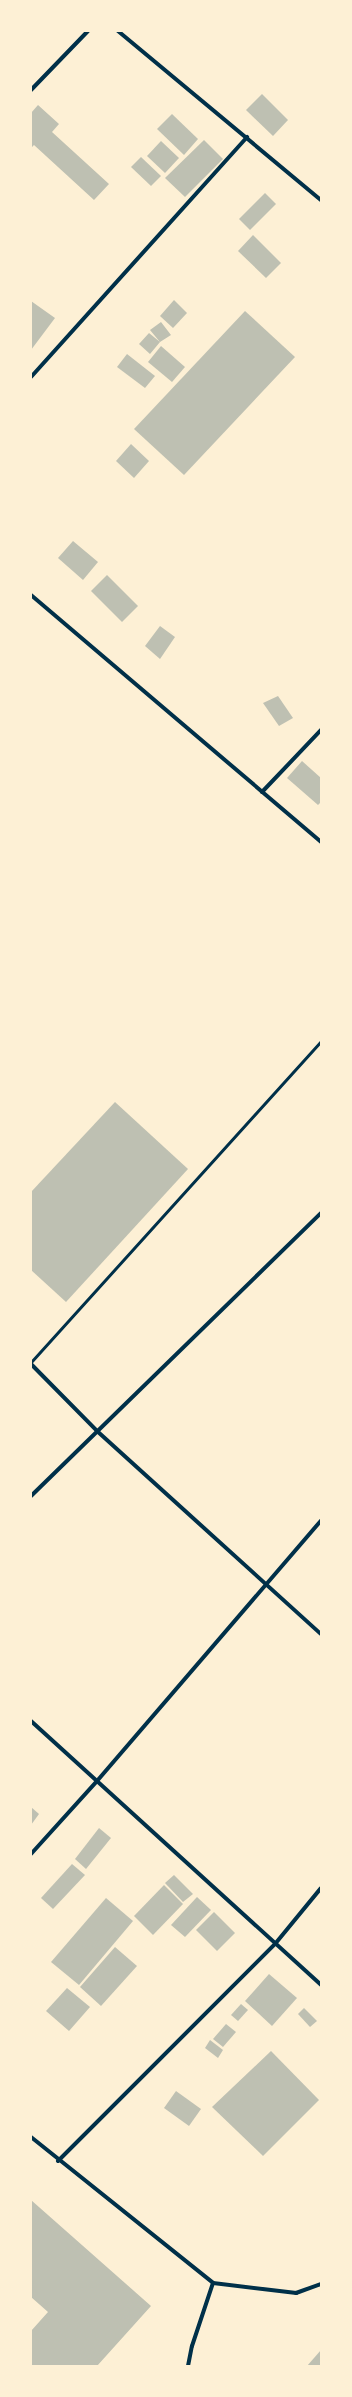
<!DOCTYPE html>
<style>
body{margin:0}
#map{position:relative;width:352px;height:2397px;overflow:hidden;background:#fdf0d5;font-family:"DM Sans",sans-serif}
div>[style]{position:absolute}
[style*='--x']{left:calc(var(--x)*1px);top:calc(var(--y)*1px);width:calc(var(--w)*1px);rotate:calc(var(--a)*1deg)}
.building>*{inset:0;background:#bec0b2}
.service>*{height:3px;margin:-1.5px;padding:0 1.5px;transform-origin:1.5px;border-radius:1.5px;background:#003049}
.minor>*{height:4px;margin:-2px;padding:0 2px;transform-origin:2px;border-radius:2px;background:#003049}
span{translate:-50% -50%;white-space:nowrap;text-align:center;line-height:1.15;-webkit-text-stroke:3px #fdf0d5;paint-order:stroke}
.frame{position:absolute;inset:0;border:32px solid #fdf0d5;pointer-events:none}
</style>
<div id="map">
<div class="building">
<i style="clip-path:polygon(262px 94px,288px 120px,273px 136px,246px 110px)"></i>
<i style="clip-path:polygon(38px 105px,59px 124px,52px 132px,109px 184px,94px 200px,34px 145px,31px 148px,31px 113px)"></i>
<i style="clip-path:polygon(172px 114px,198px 139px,184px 155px,157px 129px)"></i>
<i style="clip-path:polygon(204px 140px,223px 159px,185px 197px,165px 178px)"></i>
<i style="clip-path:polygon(161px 141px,179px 158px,165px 173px,147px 156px)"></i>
<i style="clip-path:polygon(141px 157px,161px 176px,151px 186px,131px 167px)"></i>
<i style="clip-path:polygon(265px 193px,276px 204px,250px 230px,239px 219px)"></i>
<i style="clip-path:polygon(253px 235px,281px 263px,266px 278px,238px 251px)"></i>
<i style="clip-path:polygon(174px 300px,187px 313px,173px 328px,160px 316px)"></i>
<i style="clip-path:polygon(31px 301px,55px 318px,31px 350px)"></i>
<i style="clip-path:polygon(245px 311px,295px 357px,184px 475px,134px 429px)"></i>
<i style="clip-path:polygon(161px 322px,171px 335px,160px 342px,150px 354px,139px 344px,149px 333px,160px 342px,150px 330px)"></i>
<i style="clip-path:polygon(161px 346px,185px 367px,172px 382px,148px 362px)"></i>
<i style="clip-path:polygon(127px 354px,155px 376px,145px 388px,117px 367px)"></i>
<i style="clip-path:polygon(131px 444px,149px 461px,134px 478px,116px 461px)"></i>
<i style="clip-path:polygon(73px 541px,98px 562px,83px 580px,58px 558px)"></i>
<i style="clip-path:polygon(107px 575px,138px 606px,122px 622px,91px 591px)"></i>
<i style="clip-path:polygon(160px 626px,175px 637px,160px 659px,145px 646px)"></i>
<i style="clip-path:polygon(278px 696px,293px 718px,279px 726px,263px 703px)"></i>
<i style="clip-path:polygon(302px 761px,321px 778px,321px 802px,318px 805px,287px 778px)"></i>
<i style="clip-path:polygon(115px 1102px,188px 1169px,66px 1302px,31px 1270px,31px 1192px)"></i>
<i style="clip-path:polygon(31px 1807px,39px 1814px,31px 1825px)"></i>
<i style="clip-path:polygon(99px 1828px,111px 1838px,86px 1869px,75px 1859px)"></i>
<i style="clip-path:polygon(72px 1864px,85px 1875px,53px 1909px,41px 1898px)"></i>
<i style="clip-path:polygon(174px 1875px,193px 1894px,183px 1902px,165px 1883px)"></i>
<i style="clip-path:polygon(164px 1885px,183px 1904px,153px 1935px,134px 1916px)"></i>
<i style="clip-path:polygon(197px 1897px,211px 1910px,185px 1937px,171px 1925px)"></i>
<i style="clip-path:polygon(106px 1898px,133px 1921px,79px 1985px,51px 1962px)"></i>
<i style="clip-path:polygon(214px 1912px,235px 1933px,217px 1951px,196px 1930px)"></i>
<i style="clip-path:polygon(115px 1947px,137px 1966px,101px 2006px,80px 1987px)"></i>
<i style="clip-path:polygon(269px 1974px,297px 1998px,272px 2026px,245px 2001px)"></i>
<i style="clip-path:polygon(67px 1988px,90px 2007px,69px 2031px,46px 2011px)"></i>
<i style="clip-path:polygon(241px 2004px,248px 2010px,238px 2021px,231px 2015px)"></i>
<i style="clip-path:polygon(304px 2008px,317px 2021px,310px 2027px,298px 2014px)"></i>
<i style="clip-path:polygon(226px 2024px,236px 2032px,223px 2047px,213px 2039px)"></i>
<i style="clip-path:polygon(210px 2040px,223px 2050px,218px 2058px,205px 2048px)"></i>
<i style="clip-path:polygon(271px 2051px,319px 2100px,263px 2156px,212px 2107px)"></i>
<i style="clip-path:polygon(176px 2091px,201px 2109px,189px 2126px,164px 2108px)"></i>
<i style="clip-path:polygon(31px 2200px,151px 2306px,97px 2366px,31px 2366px,31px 2331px,48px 2312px,31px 2297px)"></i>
<i style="clip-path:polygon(321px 2350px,321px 2366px,307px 2366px)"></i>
</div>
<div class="service">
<i style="--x:31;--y:1362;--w:433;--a:-47.9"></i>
</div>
<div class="minor">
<i style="--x:118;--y:31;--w:264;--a:39.8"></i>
<i style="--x:31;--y:90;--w:82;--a:-46"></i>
<i style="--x:31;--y:377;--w:323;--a:-48"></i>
<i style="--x:31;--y:595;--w:381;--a:40.4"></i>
<i style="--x:262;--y:792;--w:86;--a:-46.4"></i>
<i style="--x:31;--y:1364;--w:94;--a:45.4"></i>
<i style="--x:97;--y:1431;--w:302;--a:42.2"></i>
<i style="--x:31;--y:1496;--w:405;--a:-44.3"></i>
<i style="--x:31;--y:1721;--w:392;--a:42.3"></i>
<i style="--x:31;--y:1854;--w:98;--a:-47.9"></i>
<i style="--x:97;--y:1781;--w:343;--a:-49.3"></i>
<i style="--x:31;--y:2137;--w:233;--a:38.7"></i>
<i style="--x:213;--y:2283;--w:84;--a:6.9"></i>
<i style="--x:296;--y:2293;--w:27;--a:-20"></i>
<i style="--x:58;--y:2161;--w:307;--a:-45"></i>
<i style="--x:275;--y:1944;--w:72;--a:-50.6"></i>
<i style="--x:188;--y:2366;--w:20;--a:-79"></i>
<i style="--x:192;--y:2346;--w:66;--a:-71.6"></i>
</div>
<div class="frame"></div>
</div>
